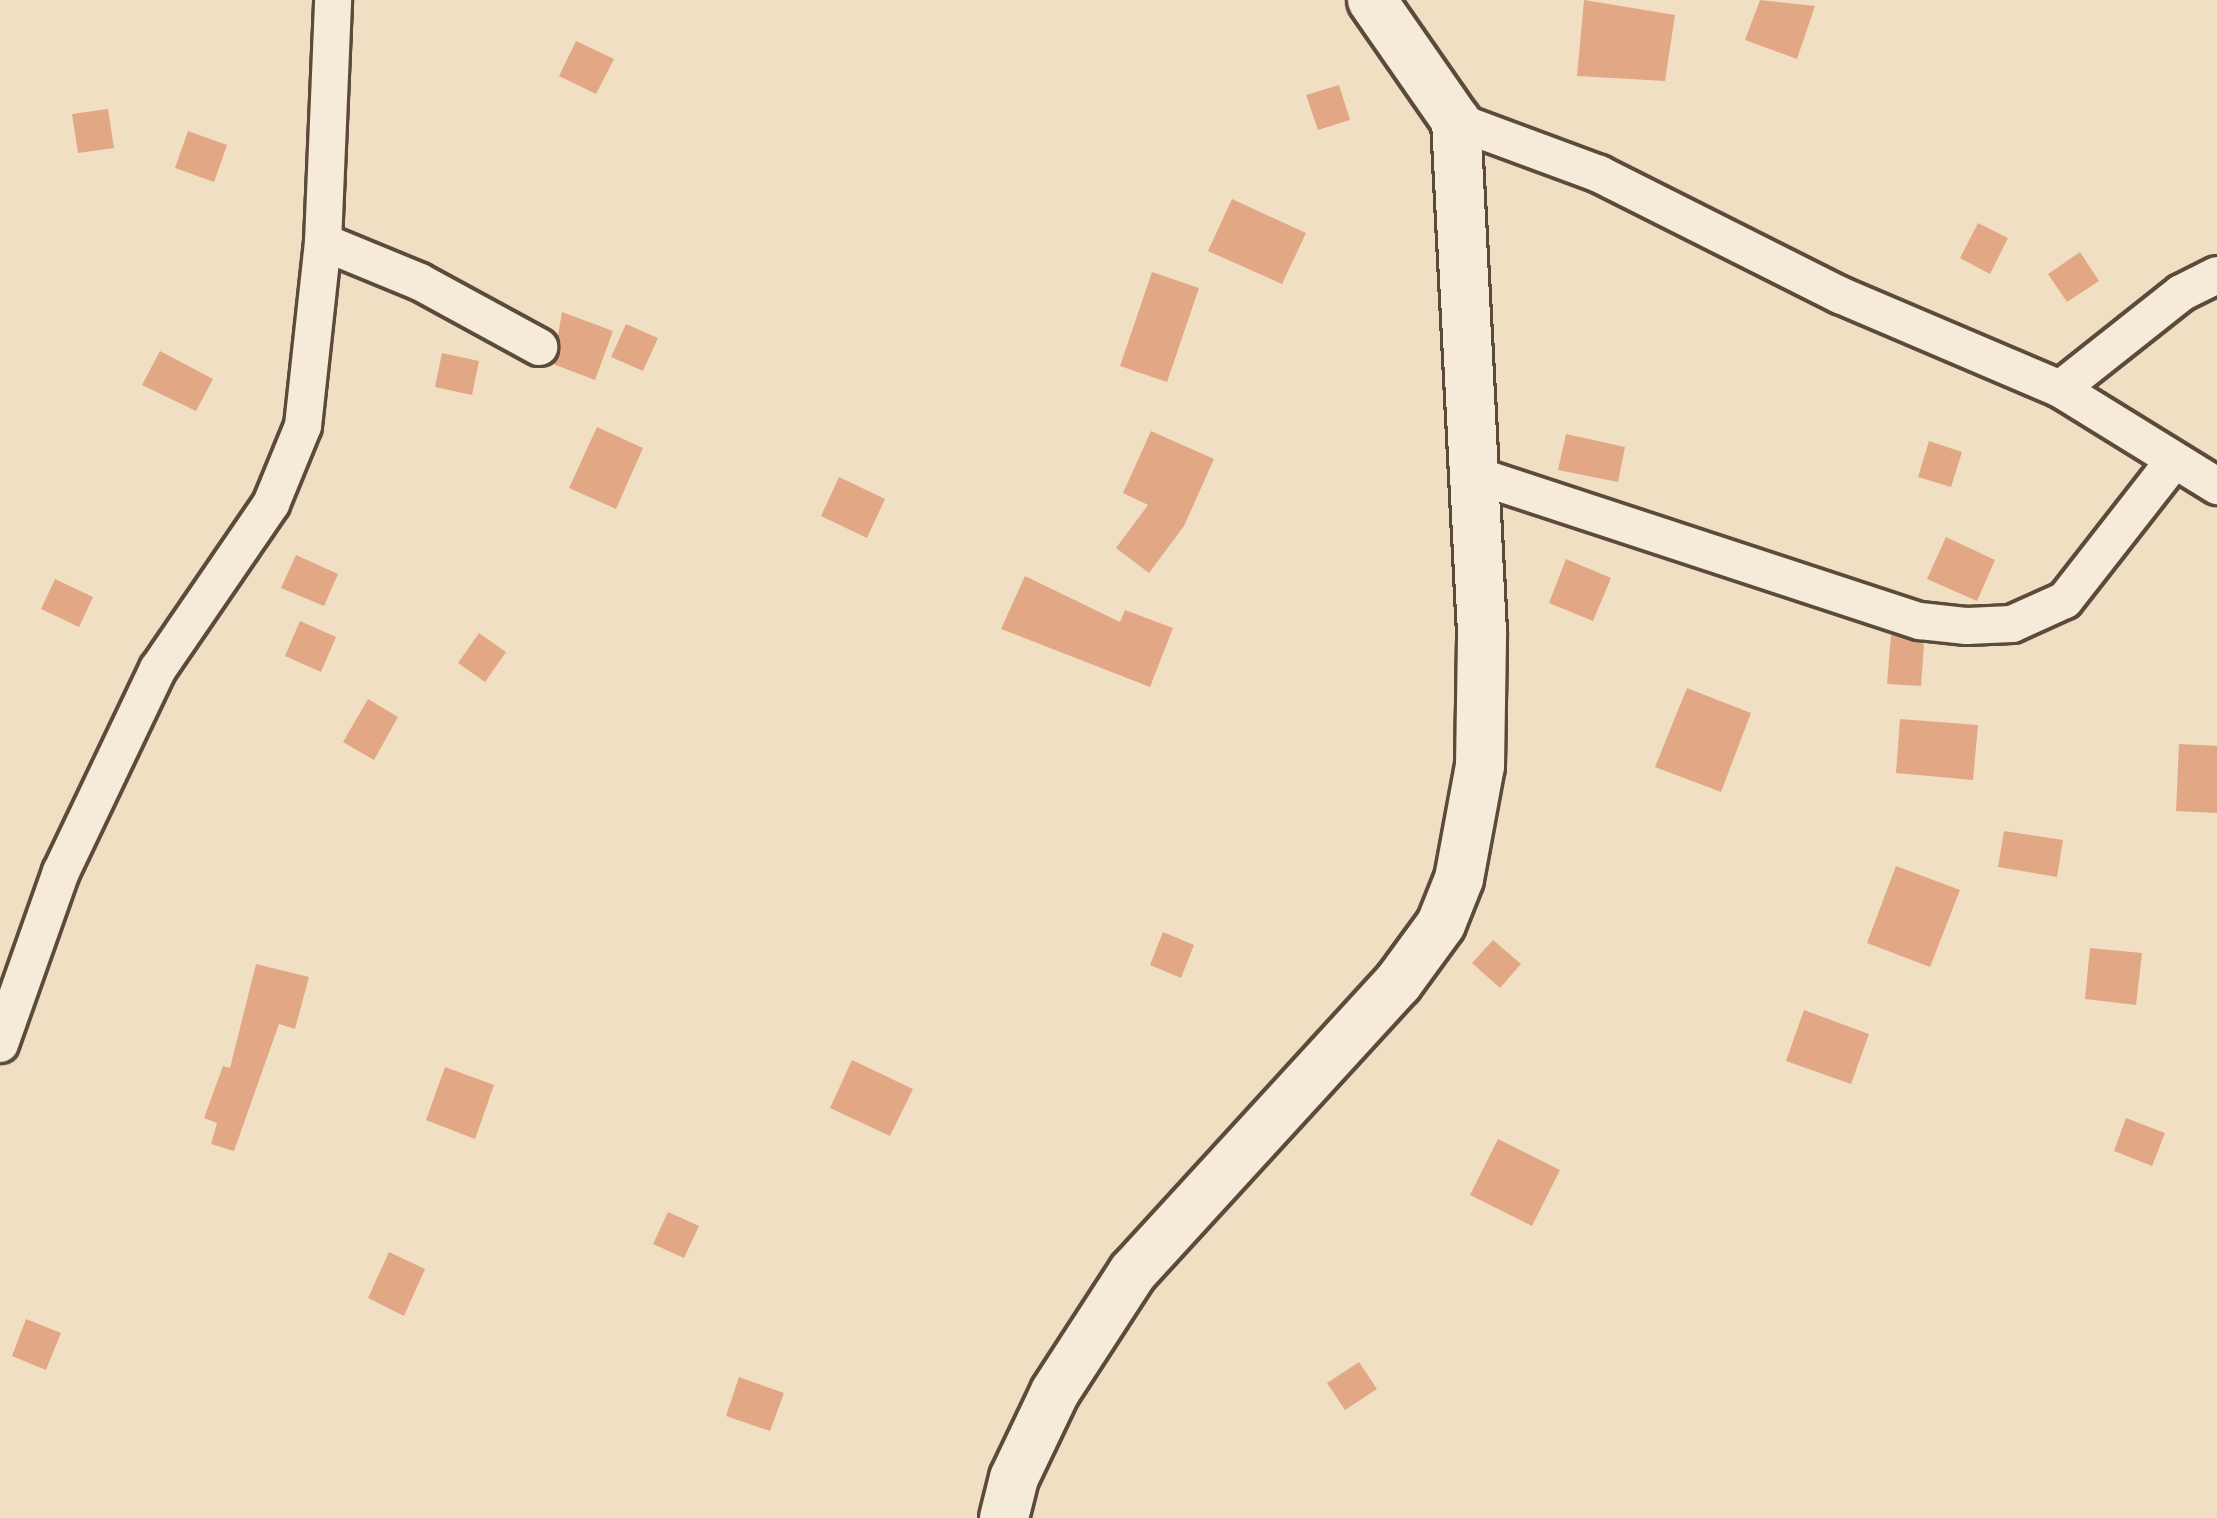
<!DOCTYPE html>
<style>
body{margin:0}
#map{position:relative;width:2217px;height:1518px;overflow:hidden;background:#f1dfc4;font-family:"IM FELL DW Pica",serif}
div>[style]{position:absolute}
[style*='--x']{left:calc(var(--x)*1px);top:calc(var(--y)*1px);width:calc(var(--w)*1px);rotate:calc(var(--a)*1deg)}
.building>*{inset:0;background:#e2a886}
.roads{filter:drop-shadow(3px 0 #5c4b3b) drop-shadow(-3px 0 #5c4b3b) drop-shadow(0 3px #5c4b3b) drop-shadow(0 -3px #5c4b3b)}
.street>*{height:36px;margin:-18px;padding:0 18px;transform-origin:18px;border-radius:18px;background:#f6ead9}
.secondary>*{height:48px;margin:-24px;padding:0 24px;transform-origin:24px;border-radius:24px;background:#f6ead9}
span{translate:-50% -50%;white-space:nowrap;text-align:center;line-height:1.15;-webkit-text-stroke:12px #f6ead9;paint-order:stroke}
</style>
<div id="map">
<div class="building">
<i style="clip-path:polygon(1584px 0,1675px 15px,1665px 81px,1577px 76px)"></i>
<i style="clip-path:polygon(1760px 0,1815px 6px,1797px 59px,1745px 40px)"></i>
<i style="clip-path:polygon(576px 41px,614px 59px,596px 94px,559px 76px)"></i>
<i style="clip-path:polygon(1339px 85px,1350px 120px,1318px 130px,1306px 95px)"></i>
<i style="clip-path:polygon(108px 109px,114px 148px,78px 153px,72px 114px)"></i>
<i style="clip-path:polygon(188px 131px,227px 145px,214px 182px,175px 168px)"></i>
<i style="clip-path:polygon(1232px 199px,1306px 233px,1282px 284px,1208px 251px)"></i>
<i style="clip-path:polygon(1978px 223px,2008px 238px,1990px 274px,1960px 258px)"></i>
<i style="clip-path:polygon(2080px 252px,2099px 281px,2067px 302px,2048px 274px)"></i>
<i style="clip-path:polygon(1152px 272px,1199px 288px,1167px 382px,1120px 366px)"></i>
<i style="clip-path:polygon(562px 312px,613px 331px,595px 380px,553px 364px)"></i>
<i style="clip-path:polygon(626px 324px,658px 338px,643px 371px,611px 357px)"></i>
<i style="clip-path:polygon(160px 351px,213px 379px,196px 411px,142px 385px)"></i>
<i style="clip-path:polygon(442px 353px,479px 361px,472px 395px,435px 387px)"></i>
<i style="clip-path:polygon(597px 427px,643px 448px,616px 509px,569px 488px)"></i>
<i style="clip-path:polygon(1151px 431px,1214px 459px,1184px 526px,1149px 573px,1116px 548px,1148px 505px,1123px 493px)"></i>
<i style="clip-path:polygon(1566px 434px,1625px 447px,1618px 482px,1558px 470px)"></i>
<i style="clip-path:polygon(1929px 441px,1962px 452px,1951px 487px,1918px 477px)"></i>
<i style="clip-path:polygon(839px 477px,885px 499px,867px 538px,821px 516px)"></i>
<i style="clip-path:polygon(1946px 537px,1995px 560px,1977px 601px,1927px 579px)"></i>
<i style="clip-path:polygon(296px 555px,338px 574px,324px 606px,281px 588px)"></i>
<i style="clip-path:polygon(1566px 559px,1611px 578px,1593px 621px,1549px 603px)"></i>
<i style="clip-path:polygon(1025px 576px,1120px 622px,1125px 610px,1173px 628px,1150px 687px,1001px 629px)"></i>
<i style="clip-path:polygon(55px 579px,93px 597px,79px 627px,41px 609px)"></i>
<i style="clip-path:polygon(300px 621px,336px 637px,321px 672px,285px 656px)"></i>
<i style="clip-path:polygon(479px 633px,506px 652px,485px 682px,458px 663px)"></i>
<i style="clip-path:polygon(1891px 635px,1924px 644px,1921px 686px,1887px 684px)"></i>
<i style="clip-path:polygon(1687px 688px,1751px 713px,1721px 792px,1655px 767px)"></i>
<i style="clip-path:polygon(368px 699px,398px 717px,374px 760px,343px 742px)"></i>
<i style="clip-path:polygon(1900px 719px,1978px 725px,1973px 780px,1896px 773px)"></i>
<i style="clip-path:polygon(2179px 744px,2217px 746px,2217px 813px,2176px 811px)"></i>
<i style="clip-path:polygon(2004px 831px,2063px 840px,2057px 877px,1998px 867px)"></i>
<i style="clip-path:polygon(1896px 866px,1960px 890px,1930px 967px,1867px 943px)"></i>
<i style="clip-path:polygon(1163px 932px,1194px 945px,1181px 978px,1150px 965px)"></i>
<i style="clip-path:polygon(1493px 940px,1521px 964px,1500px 988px,1472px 963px)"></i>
<i style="clip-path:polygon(2090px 948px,2142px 953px,2136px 1005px,2085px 999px)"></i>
<i style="clip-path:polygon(256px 964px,309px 977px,295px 1029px,279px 1024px,234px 1151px,211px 1144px,217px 1123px,204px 1118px,223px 1066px,230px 1068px)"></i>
<i style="clip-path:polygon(1804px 1010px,1869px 1034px,1851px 1084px,1786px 1061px)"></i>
<i style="clip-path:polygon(852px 1060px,913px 1089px,890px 1136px,830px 1108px)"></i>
<i style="clip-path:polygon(445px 1067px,494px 1085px,475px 1139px,426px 1120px)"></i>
<i style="clip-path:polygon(2126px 1118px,2165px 1133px,2152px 1166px,2114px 1151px)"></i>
<i style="clip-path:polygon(1498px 1139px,1560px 1170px,1532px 1226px,1470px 1195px)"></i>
<i style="clip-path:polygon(668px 1212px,699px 1226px,684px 1258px,653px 1244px)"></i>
<i style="clip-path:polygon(389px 1252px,425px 1269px,404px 1316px,368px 1298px)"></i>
<i style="clip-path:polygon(26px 1319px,61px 1333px,46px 1370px,12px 1356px)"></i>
<i style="clip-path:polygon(1359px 1362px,1377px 1389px,1345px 1410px,1327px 1383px)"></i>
<i style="clip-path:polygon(739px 1377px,784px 1393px,770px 1431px,726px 1416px)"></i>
</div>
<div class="roads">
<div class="street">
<i style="--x:1456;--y:121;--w:153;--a:20.3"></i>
<i style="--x:1599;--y:174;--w:270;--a:26.7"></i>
<i style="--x:1840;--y:295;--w:239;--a:23.1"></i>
<i style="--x:2060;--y:389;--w:185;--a:31.7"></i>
<i style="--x:323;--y:242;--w:105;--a:22.4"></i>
<i style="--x:420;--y:282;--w:136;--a:28.6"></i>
<i style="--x:2060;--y:389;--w:154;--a:-38.4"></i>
<i style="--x:2181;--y:293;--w:40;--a:-26.6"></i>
<i style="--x:1478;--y:476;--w:465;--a:18.2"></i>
<i style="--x:1920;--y:621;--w:47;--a:6.1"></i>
<i style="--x:1967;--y:626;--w:45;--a:-2.5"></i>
<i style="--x:2012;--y:624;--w:58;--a:-24.4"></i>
<i style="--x:2065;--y:600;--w:175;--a:-52"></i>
<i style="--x:0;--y:1044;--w:182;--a:-70.5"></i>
<i style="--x:61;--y:872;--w:225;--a:-64.5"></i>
<i style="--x:158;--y:669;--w:200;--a:-55.6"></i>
<i style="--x:271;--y:504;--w:84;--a:-67.7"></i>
<i style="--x:303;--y:426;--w:185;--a:-83.8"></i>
<i style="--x:323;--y:242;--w:242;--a:-87.6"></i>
</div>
<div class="secondary">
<i style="--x:1004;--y:1518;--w:41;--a:-76"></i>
<i style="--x:1014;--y:1478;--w:95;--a:-64.5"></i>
<i style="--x:1055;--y:1392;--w:143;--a:-57"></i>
<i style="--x:1133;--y:1272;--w:392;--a:-47.5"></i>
<i style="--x:1398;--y:983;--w:73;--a:-53.9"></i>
<i style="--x:1441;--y:924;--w:48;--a:-68.2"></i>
<i style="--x:1459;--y:879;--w:115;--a:-79.5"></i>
<i style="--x:1480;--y:766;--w:134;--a:-89.1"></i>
<i style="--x:1482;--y:632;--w:512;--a:-92.91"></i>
<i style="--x:1456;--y:121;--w:147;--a:-124.8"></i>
</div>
</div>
</div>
